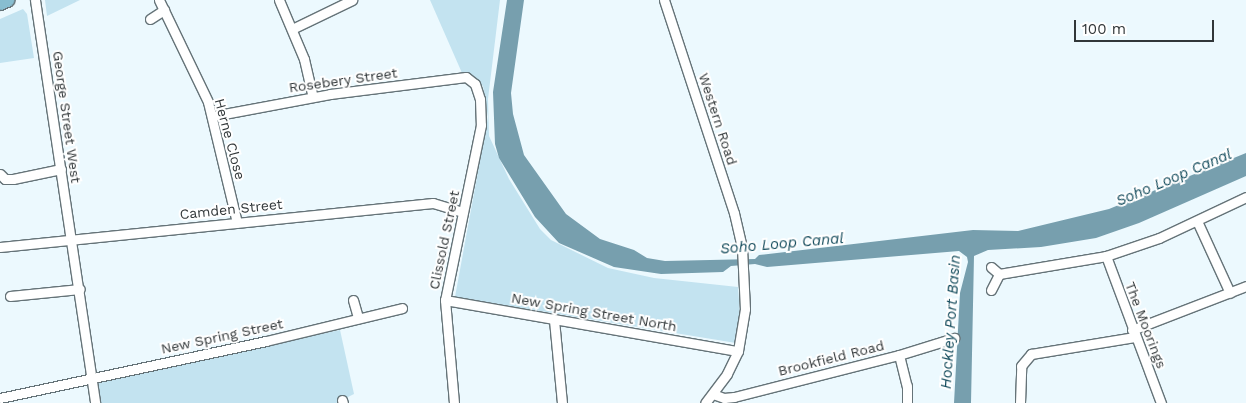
<!DOCTYPE html>
<style>
body{margin:0}
#map{position:relative;width:1246px;height:403px;overflow:hidden;background:#ecf9fe;font-family:"Work Sans",sans-serif}
div>[style]{position:absolute}
[style*='--x']{left:calc(var(--x)*1px);top:calc(var(--y)*1px);width:calc(var(--w)*1px);rotate:calc(var(--a)*1deg)}
.green>*{inset:0;background:#c3e3f0}
.water>*{inset:0;background:#779fae}
.roads{filter:drop-shadow(1px 0 #657378) drop-shadow(-1px 0 #657378) drop-shadow(0 1px #657378) drop-shadow(0 -1px #657378)}
.street>*{height:9px;margin:-4.5px;padding:0 4.5px;transform-origin:4.5px;border-radius:4.5px;background:#fff}
.primary>*{height:14px;margin:-7px;padding:0 7px;transform-origin:7px;border-radius:7px;background:#88bed0}
span{translate:-50% -50%;white-space:nowrap;text-align:center;line-height:1.15;-webkit-text-stroke:4px #fff;paint-order:stroke}
.street-label{font-size:14px;color:#313739}
.water-label{font-size:15px;color:#10495a;font-style:italic}
.scale{position:absolute;left:1074px;top:20px;width:140px;height:22px;box-sizing:border-box;border:2px solid #313739;border-top:0;padding-left:6px;font-size:15px;line-height:18px;white-space:nowrap;color:#313739;-webkit-text-stroke:4px #fff;paint-order:stroke}
</style>
<div id="map">
<div class="green">
<i style="clip-path:polygon(45px 0,80px 0,47px 16px)"></i>
<i style="clip-path:polygon(430px 0,500px 0,488px 99px,489px 136px,509px 179px,540px 229px,551px 240px,608px 268px,654px 278px,738px 287px,740px 313px,736px 343px,455px 297px,488px 117px,483px 86px,462px 73px)"></i>
<i style="clip-path:polygon(23px 9px,27px 14px,34px 58px,0 63px,0 19px)"></i>
<i style="clip-path:polygon(340px 330px,354px 394px,336px 403px,101px 403px,97px 381px)"></i>
</div>
<div class="water">
<i style="clip-path:polygon(507px 0,524px 0,511px 93px,513px 114px,524px 155px,566px 214px,600px 239px,634px 250px,647px 258px,665px 261px,755px 259px,759px 255px,973px 230px,1018px 231px,1109px 209px,1246px 153px,1246px 176px,1139px 223px,1096px 238px,1041px 247px,988px 250px,974px 256px,971px 403px,954px 403px,960px 293px,968px 262px,967px 257px,959px 251px,767px 267px,755px 264px,731px 266px,723px 272px,661px 274px,614px 267px,559px 243px,535px 217px,499px 158px,495px 144px,493px 92px)"></i>
</div>
<div class="roads">
<div class="street">
<i style="--x:35;--y:0;--w:407;--a:81.5"></i>
<i style="--x:159;--y:0;--w:113;--a:64.3"></i>
<i style="--x:208;--y:102;--w:124;--a:76.5"></i>
<i style="--x:279;--y:0;--w:64;--a:67"></i>
<i style="--x:304;--y:59;--w:39;--a:77"></i>
<i style="--x:664;--y:0;--w:224;--a:71.8"></i>
<i style="--x:734;--y:213;--w:36;--a:77"></i>
<i style="--x:742;--y:248;--w:61;--a:87.2"></i>
<i style="--x:745;--y:309;--w:43;--a:99.5"></i>
<i style="--x:738;--y:351;--w:25;--a:116"></i>
<i style="--x:727;--y:374;--w:36;--a:127"></i>
<i style="--x:150;--y:19;--w:17;--a:-33"></i>
<i style="--x:292;--y:29;--w:67;--a:-25.8"></i>
<i style="--x:213;--y:116;--w:119;--a:-10.6"></i>
<i style="--x:330;--y:94;--w:137;--a:-7.1"></i>
<i style="--x:466;--y:77;--w:11;--a:38"></i>
<i style="--x:475;--y:84;--w:16;--a:72"></i>
<i style="--x:480;--y:99;--w:26;--a:88"></i>
<i style="--x:481;--y:125;--w:179;--a:101.6"></i>
<i style="--x:445;--y:300;--w:103;--a:85"></i>
<i style="--x:0;--y:174;--w:7;--a:45"></i>
<i style="--x:5;--y:179;--w:8;--a:0"></i>
<i style="--x:13;--y:179;--w:49;--a:-11.8"></i>
<i style="--x:1197;--y:221;--w:79;--a:65.4"></i>
<i style="--x:0;--y:247;--w:435;--a:-5.8"></i>
<i style="--x:433;--y:203;--w:31;--a:17"></i>
<i style="--x:1106;--y:256;--w:157;--a:69.5"></i>
<i style="--x:991;--y:267;--w:11;--a:41"></i>
<i style="--x:991;--y:290;--w:18;--a:-63"></i>
<i style="--x:999;--y:274;--w:109;--a:-9.5"></i>
<i style="--x:1106;--y:256;--w:56;--a:-18.8"></i>
<i style="--x:1159;--y:238;--w:96;--a:-25.2"></i>
<i style="--x:10;--y:296;--w:70;--a:-5.7"></i>
<i style="--x:353;--y:300;--w:19;--a:74"></i>
<i style="--x:445;--y:300;--w:297;--a:9.9"></i>
<i style="--x:554;--y:320;--w:83;--a:84.5"></i>
<i style="--x:1132;--y:330;--w:122;--a:-21.1"></i>
<i style="--x:899;--y:355;--w:32;--a:76"></i>
<i style="--x:907;--y:386;--w:17;--a:90"></i>
<i style="--x:713;--y:394;--w:12;--a:20"></i>
<i style="--x:724;--y:398;--w:10;--a:-6"></i>
<i style="--x:734;--y:397;--w:170;--a:-14.3"></i>
<i style="--x:899;--y:355;--w:58;--a:-17.2"></i>
<i style="--x:0;--y:398;--w:272;--a:-12.1"></i>
<i style="--x:266;--y:341;--w:140;--a:-13.6"></i>
<i style="--x:342;--y:400;--w:3;--a:72"></i>
<i style="--x:1020;--y:403;--w:37;--a:-88"></i>
<i style="--x:1021;--y:366;--w:16;--a:-50"></i>
<i style="--x:1031;--y:354;--w:105;--a:-9.3"></i>
</div>
<div class="primary">
<i style="--x:0;--y:3;--w:8;--a:-23"></i>
</div>
</div>
<div class="street-label">
<span style="left:343px;top:80px;rotate:-8deg">Rosebery Street</span>
<span style="left:67px;top:117px;rotate:82deg">George Street West</span>
<span style="left:718px;top:119px;rotate:72deg">Western Road</span>
<span style="left:230px;top:139px;rotate:75deg">Herne Close</span>
<span style="left:231px;top:209px;rotate:-6deg">Camden Street</span>
<span style="left:444px;top:240px;rotate:-78deg">Clissold Street</span>
<span style="left:594px;top:312px;rotate:10deg">New Spring Street North</span>
<span style="left:1146px;top:325px;rotate:69deg">The Moorings</span>
<span style="left:222px;top:336px;rotate:-12deg">New Spring Street</span>
<span style="left:831px;top:358px;rotate:-14deg">Brookfield Road</span>
</div>
<div class="water-label">
<span style="left:1174px;top:178px;rotate:-23deg">Soho Loop Canal</span>
<span style="left:782px;top:244px;rotate:-5deg">Soho Loop Canal</span>
<span style="left:951px;top:322px;rotate:-86deg">Hockley Port Basin</span>
</div>
<div class="scale">100 m</div>
</div>
